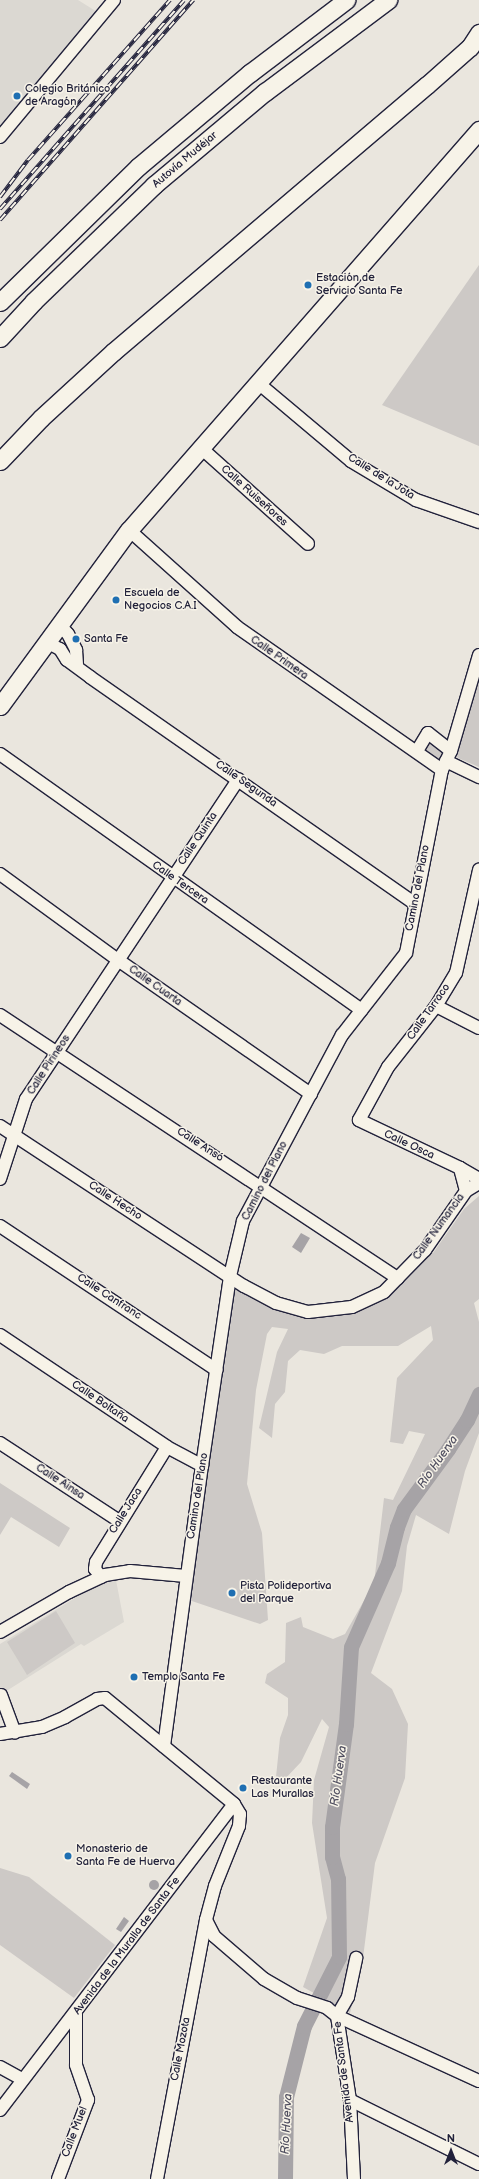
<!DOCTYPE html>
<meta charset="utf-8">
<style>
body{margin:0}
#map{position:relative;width:479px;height:2179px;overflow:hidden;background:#eae6de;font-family:"Balsamiq Sans",sans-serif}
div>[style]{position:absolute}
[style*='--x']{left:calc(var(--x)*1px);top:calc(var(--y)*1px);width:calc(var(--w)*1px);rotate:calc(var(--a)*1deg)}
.built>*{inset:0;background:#dbd8d2}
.green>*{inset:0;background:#cdc9c6}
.water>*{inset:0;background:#a6a3a6}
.round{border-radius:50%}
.river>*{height:15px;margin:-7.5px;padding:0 7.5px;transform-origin:7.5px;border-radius:7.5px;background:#a6a3a6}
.roads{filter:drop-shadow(1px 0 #22223b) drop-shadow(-1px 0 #22223b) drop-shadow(0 1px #22223b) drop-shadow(0 -1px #22223b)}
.minor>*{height:12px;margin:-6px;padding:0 6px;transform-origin:6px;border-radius:6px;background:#f7f3e8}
.highway>*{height:17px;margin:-8.5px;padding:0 8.5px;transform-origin:8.5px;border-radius:8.5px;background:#f7f3e8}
.rail>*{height:4px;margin-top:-2px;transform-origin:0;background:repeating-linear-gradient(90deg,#f7f3e8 0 8px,#22223b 0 16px);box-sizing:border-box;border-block:1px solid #22223b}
.dots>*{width:11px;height:11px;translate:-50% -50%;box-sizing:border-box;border:2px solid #f7f3e8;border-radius:50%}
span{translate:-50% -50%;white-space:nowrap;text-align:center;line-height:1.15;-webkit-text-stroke:3px #f7f3e8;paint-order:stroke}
.poi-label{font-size:11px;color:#22223b}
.left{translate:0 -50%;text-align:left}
.street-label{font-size:11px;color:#22223b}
.water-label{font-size:12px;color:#504f60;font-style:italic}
.north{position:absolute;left:431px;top:2131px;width:40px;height:40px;-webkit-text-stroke:3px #f7f3e8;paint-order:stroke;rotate:0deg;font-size:11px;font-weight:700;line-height:16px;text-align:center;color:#22223b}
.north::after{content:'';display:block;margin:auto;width:14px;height:18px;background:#22223b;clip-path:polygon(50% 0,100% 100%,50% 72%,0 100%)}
</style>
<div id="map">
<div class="built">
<i style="clip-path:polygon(0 0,78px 0,102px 15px,0 137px)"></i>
<i style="clip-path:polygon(116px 1580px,124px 1622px,84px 1646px,81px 1644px,0 1695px,0 1644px,93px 1587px)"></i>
</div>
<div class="green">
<i style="clip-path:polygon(479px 265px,479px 446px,382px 405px)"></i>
<i style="clip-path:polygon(479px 661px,479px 767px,458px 758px,452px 750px)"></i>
<i style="clip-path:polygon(428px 734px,448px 751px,441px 766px,417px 751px)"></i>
<i style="clip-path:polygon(479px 1196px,479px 1299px,474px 1303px,479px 1322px,479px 1433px,465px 1471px,449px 1534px,416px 1515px,407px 1546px,402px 1591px,371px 1673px,392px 1689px,408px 1724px,405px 1778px,375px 1863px,363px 1958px,350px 2013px,303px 1987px,327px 1918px,312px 1823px,314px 1780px,329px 1727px,322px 1719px,301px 1762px,284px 1780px,276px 1777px,280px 1738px,288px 1715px,288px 1698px,265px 1683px,267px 1674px,285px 1662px,286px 1623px,301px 1617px,303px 1627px,333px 1639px,345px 1634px,374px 1583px,384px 1498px,393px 1500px,425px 1434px,409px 1431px,403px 1444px,390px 1442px,397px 1378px,433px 1340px,431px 1326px,398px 1346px,342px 1346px,324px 1354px,300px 1350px,288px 1361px,285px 1392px,275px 1404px,272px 1438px,259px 1428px,277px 1352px,288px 1329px,272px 1327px,267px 1334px,256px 1390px,247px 1484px,262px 1533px,268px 1620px,260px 1624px,183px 1598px,230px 1276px,294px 1309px,370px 1300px,425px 1250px,433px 1253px,464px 1209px)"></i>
<i style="clip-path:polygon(0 1483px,70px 1528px,59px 1547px,11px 1517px,0 1535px)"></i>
<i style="clip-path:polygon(56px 1611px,75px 1643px,27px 1675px,7px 1642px)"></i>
<i style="clip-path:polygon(0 1868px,29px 1877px,115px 1945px,74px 1998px,0 1945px)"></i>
</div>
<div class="water">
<i style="clip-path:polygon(301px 1233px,310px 1238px,301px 1253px,292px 1247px)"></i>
<i style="clip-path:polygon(12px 1772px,30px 1784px,27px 1789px,9px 1776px)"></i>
<i class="round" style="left:149px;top:1880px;width:10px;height:10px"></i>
<i style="clip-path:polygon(124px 1917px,129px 1921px,121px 1932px,116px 1929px)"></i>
</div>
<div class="river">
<i style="--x:285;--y:2179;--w:82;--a:-89.3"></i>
<i style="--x:286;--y:2097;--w:73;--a:-75.8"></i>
<i style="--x:304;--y:2026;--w:77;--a:-63.1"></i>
<i style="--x:339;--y:1957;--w:78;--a:-90.7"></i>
<i style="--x:338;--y:1879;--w:23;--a:-105"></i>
<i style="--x:332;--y:1857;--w:30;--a:-90"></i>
<i style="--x:332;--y:1827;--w:104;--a:-82.3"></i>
<i style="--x:346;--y:1724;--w:77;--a:-86.3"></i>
<i style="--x:351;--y:1647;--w:92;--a:-66.2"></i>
<i style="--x:388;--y:1563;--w:37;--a:-76"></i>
<i style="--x:397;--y:1527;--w:19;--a:-69"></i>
<i style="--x:404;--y:1509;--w:74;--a:-53.7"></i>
<i style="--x:448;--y:1449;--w:35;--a:-57"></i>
<i style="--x:467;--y:1420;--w:29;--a:-65"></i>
</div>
<div class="roads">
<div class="minor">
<i style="--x:0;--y:137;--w:178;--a:-50.2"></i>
<i style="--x:257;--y:382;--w:123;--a:40"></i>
<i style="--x:351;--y:461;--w:76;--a:31"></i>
<i style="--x:416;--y:500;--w:67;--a:19.2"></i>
<i style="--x:200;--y:447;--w:145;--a:41.9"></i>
<i style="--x:129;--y:530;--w:145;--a:41.9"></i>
<i style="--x:237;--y:627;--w:250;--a:34.9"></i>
<i style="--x:59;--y:624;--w:13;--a:48"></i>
<i style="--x:68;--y:634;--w:18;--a:63"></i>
<i style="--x:76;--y:650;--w:16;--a:86"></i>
<i style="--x:46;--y:642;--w:16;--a:27"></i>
<i style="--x:60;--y:649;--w:13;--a:58"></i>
<i style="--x:67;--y:660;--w:29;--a:36"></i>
<i style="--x:90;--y:677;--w:395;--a:34.9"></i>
<i style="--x:417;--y:751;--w:21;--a:-59"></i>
<i style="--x:428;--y:733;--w:29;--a:38"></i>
<i style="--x:0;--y:754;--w:443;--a:35.3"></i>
<i style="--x:446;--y:761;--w:37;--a:26"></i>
<i style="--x:0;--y:874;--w:146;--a:36.1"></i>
<i style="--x:118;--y:960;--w:235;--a:34.8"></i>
<i style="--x:436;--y:1006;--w:48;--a:27.1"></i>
<i style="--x:0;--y:1015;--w:477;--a:33.5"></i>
<i style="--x:0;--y:1126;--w:292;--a:33.3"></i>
<i style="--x:244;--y:1286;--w:36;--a:28"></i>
<i style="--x:276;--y:1303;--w:33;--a:16"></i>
<i style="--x:308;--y:1312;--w:44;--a:-6.5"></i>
<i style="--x:352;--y:1307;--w:35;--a:-25"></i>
<i style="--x:384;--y:1292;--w:59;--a:-45.7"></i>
<i style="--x:425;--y:1250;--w:72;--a:-55.2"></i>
<i style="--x:466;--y:1191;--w:15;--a:-32"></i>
<i style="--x:460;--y:1168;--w:22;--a:30"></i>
<i style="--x:0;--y:1179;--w:84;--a:-72"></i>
<i style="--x:26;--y:1099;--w:384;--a:-56.4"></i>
<i style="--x:466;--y:1191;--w:24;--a:-105"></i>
<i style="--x:460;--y:1168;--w:112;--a:-154.6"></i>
<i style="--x:359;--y:1120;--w:60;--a:-61.3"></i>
<i style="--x:388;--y:1067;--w:78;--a:-51.8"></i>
<i style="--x:436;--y:1006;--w:39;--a:-59"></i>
<i style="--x:456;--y:973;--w:106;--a:-77.4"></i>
<i style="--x:0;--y:1226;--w:260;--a:33.6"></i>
<i style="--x:0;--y:1335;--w:201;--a:33.8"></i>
<i style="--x:167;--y:1447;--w:40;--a:28"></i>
<i style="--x:0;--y:1443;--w:142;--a:33.2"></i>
<i style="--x:101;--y:1577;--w:10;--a:-127"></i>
<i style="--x:95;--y:1569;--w:7;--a:-82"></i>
<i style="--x:96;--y:1562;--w:135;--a:-58.3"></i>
<i style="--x:0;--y:1632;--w:80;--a:-30.1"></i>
<i style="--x:69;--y:1592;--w:40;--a:-25"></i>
<i style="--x:105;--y:1575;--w:25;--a:-9"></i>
<i style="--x:130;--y:1571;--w:56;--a:5.1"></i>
<i style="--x:1;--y:1695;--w:40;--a:69.8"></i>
<i style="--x:0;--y:1734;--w:43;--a:-9.5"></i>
<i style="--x:42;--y:1727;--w:25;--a:-23"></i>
<i style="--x:65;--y:1717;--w:37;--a:-29"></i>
<i style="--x:97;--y:1699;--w:8;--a:-7"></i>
<i style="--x:105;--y:1698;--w:167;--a:39.4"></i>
<i style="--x:234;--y:1804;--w:12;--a:59"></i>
<i style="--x:240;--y:1814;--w:12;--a:95"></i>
<i style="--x:239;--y:1826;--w:65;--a:111.8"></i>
<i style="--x:215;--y:1886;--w:35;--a:105"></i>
<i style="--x:206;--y:1920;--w:18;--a:63"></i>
<i style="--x:214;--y:1936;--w:66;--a:40.7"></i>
<i style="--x:264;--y:1979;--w:38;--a:30"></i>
<i style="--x:297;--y:1998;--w:32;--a:18"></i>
<i style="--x:327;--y:2008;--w:13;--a:39"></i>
<i style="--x:337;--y:2016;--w:85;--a:81.2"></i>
<i style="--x:350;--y:2100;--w:79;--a:87.1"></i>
<i style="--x:164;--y:1746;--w:283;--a:-82.3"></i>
<i style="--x:202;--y:1466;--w:192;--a:-81.6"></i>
<i style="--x:230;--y:1276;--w:57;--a:-76.7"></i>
<i style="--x:243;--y:1221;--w:211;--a:-62"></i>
<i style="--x:342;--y:1035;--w:104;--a:-52"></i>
<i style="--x:406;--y:953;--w:187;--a:-78.9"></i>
<i style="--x:442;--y:770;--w:21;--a:-65"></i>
<i style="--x:451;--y:751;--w:100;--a:-73.7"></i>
<i style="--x:337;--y:2016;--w:156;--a:24.6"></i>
<i style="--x:337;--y:2016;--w:22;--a:-60"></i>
<i style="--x:348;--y:1997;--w:40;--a:-78"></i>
<i style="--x:0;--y:2067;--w:26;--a:29"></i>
<i style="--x:350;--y:2100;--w:144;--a:26.4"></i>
<i style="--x:0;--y:2110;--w:385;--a:-52.6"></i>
<i style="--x:58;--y:2179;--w:85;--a:-69.2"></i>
<i style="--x:88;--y:2100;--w:37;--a:-109"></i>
<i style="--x:76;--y:2065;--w:51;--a:-90"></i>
<i style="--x:157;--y:2179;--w:264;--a:-79.3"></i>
</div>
<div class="highway">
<i style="--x:0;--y:302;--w:194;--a:-44.4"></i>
<i style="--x:139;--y:166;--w:145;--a:-40"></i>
<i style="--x:250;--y:73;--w:121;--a:-37.2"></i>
<i style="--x:0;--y:338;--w:50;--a:-47.4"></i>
<i style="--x:34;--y:301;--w:167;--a:-44"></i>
<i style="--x:154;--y:185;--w:145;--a:-40"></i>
<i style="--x:265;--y:92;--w:154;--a:-36.8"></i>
<i style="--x:0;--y:461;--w:59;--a:-46.4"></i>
<i style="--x:41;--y:418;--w:98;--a:-42.5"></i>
<i style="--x:113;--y:352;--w:412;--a:-40.4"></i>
<i style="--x:427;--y:85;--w:57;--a:-41.5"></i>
<i style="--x:470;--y:47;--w:17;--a:-57"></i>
<i style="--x:0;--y:706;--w:218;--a:-53.8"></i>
<i style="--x:129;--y:530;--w:532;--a:-48.81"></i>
</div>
</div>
<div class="rail">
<i style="--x:0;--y:197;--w:46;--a:-52.9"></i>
<i style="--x:28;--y:160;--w:214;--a:-48.4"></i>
<i style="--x:0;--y:209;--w:278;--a:-48.6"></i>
<i style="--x:0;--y:220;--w:293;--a:-48.7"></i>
</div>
<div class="dots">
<i style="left:17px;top:96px;background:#1f6fb2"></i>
<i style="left:308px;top:285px;background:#1f6fb2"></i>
<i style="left:116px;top:600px;background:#1f6fb2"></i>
<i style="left:76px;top:639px;background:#1f6fb2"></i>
<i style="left:232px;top:1593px;background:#1f6fb2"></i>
<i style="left:134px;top:1677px;background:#1f6fb2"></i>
<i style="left:243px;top:1788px;background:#1f6fb2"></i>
<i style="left:68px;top:1856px;background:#1f6fb2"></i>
</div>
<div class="poi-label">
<span class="left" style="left:25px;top:96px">Colegio Británico<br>de Aragón</span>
<span class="left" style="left:316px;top:285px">Estación de<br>Servicio Santa Fe</span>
<span class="left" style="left:124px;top:600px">Escuela de<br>Negocios C.A.I</span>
<span class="left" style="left:84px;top:639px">Santa Fe</span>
<span class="left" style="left:240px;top:1593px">Pista Polideportiva<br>del Parque</span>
<span class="left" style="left:142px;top:1677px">Templo Santa Fe</span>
<span class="left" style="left:251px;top:1788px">Restaurante<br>Las Murallas</span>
<span class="left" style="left:76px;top:1856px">Monasterio de<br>Santa Fe de Huerva</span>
</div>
<div class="street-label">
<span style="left:185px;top:160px;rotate:-40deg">Autovía Mudéjar</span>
<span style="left:381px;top:477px;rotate:32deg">Calle de la Jota</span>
<span style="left:254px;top:496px;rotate:42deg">Calle Ruiseñores</span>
<span style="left:279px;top:658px;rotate:35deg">Calle Primera</span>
<span style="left:246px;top:784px;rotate:35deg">Calle Segunda</span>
<span style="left:198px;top:839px;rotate:-56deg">Calle Quinta</span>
<span style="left:180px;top:883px;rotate:35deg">Calle Tercera</span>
<span style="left:418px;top:888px;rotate:-79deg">Camino del Plano</span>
<span style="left:155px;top:986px;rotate:35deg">Calle Cuarta</span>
<span style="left:429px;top:1012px;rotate:-55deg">Calle Tarraco</span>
<span style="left:49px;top:1065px;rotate:-57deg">Calle Pirineos</span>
<span style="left:200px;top:1145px;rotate:33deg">Calle Ansó</span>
<span style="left:409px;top:1145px;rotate:25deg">Calle Osca</span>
<span style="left:265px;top:1181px;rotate:-63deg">Camino del Plano</span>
<span style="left:115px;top:1201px;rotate:33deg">Calle Hecho</span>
<span style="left:439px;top:1227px;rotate:-54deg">Calle Numancia</span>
<span style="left:109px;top:1297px;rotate:33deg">Calle Canfranc</span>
<span style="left:100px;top:1402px;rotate:34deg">Calle Boltaña</span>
<span style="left:60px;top:1482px;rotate:33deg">Calle Ainsa</span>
<span style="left:198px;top:1496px;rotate:-81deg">Camino del Plano</span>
<span style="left:126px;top:1511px;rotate:-58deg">Calle Jaca</span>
<span style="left:127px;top:1946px;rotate:-53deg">Avenida de la Muralla de Santa Fe</span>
<span style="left:181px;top:2049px;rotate:-79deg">Calle Mozota</span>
<span style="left:344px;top:2072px;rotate:-97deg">Avenida de Santa Fe</span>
<span style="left:75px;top:2132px;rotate:-69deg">Calle Muel</span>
</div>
<div class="water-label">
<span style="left:438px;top:1462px;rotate:-55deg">Río Huerva</span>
<span style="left:339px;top:1776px;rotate:-82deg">Río Huerva</span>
<span style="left:287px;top:2124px;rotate:-87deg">Río Huerva</span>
</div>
<div class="north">N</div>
</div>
